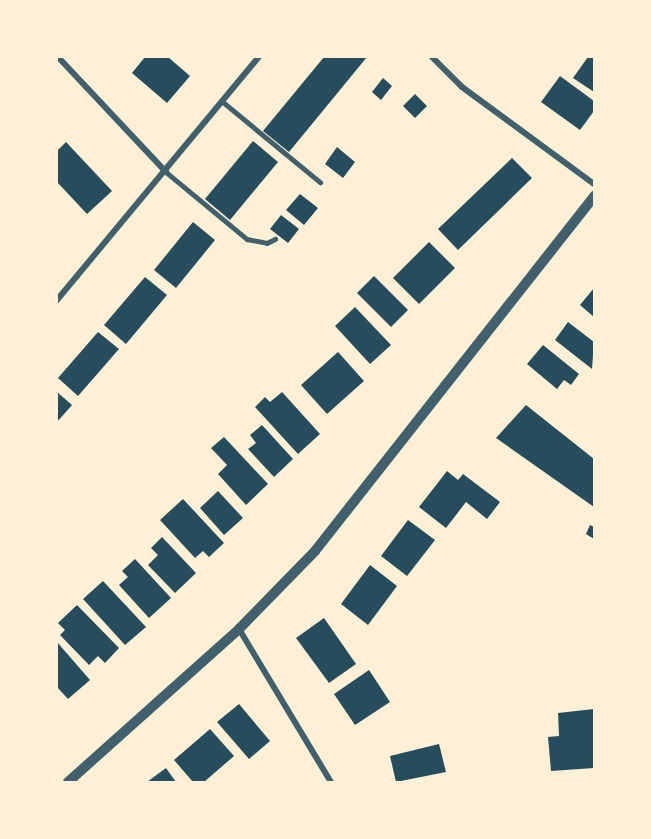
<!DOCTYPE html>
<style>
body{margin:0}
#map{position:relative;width:651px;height:839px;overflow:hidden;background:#fdf0d5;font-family:"Golos Text",sans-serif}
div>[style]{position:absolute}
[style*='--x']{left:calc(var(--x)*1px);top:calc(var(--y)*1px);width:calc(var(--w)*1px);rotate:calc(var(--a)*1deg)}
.building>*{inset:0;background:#264d5e}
.service>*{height:4.5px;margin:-2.25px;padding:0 2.25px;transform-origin:2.25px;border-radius:2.25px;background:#3f606c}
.minor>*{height:6px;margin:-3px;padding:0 3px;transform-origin:3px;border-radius:3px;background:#3f606c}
.tertiary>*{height:10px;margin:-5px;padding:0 5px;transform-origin:5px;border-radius:5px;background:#3f606c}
span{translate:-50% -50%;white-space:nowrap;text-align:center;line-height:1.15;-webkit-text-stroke:4.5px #fdf0d5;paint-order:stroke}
.frame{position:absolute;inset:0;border:58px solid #fdf0d5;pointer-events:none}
</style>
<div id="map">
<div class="building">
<i style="clip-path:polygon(145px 57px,168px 57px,190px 76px,167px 103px,132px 73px)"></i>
<i style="clip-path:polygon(324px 57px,367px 57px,289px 152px,263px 131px)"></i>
<i style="clip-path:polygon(588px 57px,594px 57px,594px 92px,573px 78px)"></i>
<i style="clip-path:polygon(560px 76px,594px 101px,594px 111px,580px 130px,541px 102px)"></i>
<i style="clip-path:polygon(383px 78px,392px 86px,381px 100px,372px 92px)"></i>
<i style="clip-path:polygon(415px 94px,427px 106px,415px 118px,403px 106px)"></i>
<i style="clip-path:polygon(253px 141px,278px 162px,230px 220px,205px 199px)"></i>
<i style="clip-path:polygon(66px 142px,112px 191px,87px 214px,57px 182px,57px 151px)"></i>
<i style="clip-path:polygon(337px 147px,355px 162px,343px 178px,325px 164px)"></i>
<i style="clip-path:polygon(512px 158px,532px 178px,458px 250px,438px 229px)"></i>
<i style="clip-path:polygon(300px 194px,318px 208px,304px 225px,286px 210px)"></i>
<i style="clip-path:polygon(281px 215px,299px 229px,288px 243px,270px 229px)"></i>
<i style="clip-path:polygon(193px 222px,215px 240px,176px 288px,154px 270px)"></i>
<i style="clip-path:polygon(429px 242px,455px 268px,419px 304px,393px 278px)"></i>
<i style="clip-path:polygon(374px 276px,408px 310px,391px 327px,357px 293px)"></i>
<i style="clip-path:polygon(145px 277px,167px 295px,126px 344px,104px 325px)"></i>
<i style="clip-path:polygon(594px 288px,594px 317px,580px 305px)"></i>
<i style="clip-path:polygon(355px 307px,391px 345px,370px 364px,335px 326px)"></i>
<i style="clip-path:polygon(568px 322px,594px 342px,592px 369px,555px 340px)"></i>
<i style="clip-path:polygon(98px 332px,119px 349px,78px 396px,58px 378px)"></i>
<i style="clip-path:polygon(543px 345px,579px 374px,571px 385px,564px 380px,557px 389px,527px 364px)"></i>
<i style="clip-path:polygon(338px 352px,364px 381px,327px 414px,301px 385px)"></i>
<i style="clip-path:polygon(57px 392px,72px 405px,57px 422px)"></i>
<i style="clip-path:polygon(282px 392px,320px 434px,298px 454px,255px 407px,265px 397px,270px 402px)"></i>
<i style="clip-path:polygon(526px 405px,594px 459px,594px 507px,496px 438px)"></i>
<i style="clip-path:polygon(262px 425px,293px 459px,274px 477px,248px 449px,256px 443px,250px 435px)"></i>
<i style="clip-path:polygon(224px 437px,268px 484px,246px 505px,218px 474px,227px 465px,211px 448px)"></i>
<i style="clip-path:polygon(447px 471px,458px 480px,463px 474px,500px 502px,487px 519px,466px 502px,446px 528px,419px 507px)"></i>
<i style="clip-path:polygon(218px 491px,243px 518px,224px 535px,200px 508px)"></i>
<i style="clip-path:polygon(183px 499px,224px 543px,209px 557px,203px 551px,195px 558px,160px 520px)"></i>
<i style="clip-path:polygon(408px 520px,435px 540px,407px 576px,381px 556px)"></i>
<i style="clip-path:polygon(590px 525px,594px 527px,594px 539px,586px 534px)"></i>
<i style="clip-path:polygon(162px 537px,196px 573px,175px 593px,148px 565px,158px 555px,151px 548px)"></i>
<i style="clip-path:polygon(135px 559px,171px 598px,149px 618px,119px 585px,128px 577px,122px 571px)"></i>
<i style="clip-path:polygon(370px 565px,397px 586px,368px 625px,341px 604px)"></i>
<i style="clip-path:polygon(103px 581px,146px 627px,125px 645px,83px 599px)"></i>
<i style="clip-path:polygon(77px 605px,119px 648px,105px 663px,98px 656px,89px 665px,60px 635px,65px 630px,58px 623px)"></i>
<i style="clip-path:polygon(324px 618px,356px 664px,329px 683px,296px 638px)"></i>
<i style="clip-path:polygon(57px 642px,90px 680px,68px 699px,57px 687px)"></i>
<i style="clip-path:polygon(369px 670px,390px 702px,355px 725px,334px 694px)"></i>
<i style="clip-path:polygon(239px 704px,270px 741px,249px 759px,217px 722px)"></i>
<i style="clip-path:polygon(594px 709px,594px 768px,551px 771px,548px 737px,559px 736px,558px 713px)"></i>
<i style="clip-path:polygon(210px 729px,234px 756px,204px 782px,193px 782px,174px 760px)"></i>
<i style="clip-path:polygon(439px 744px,446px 772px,396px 782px,390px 756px)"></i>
<i style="clip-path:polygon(166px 768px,176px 782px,147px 782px)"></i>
</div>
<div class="service">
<i style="--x:223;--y:102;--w:126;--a:39.5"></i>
<i style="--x:166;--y:172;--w:105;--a:39.6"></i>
<i style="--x:247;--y:239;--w:20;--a:11"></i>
<i style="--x:267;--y:243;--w:9;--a:-27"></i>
</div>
<div class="minor">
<i style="--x:58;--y:57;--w:158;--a:46.8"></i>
<i style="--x:432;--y:57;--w:42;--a:45"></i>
<i style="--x:462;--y:87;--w:164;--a:36.3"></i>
<i style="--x:57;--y:300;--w:316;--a:-50.3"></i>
<i style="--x:239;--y:629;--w:179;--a:59"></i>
</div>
<div class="tertiary">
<i style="--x:68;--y:782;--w:229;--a:-41.8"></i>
<i style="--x:239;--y:629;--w:109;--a:-45.7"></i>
<i style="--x:315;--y:551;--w:452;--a:-51.8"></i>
</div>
<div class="frame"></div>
</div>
